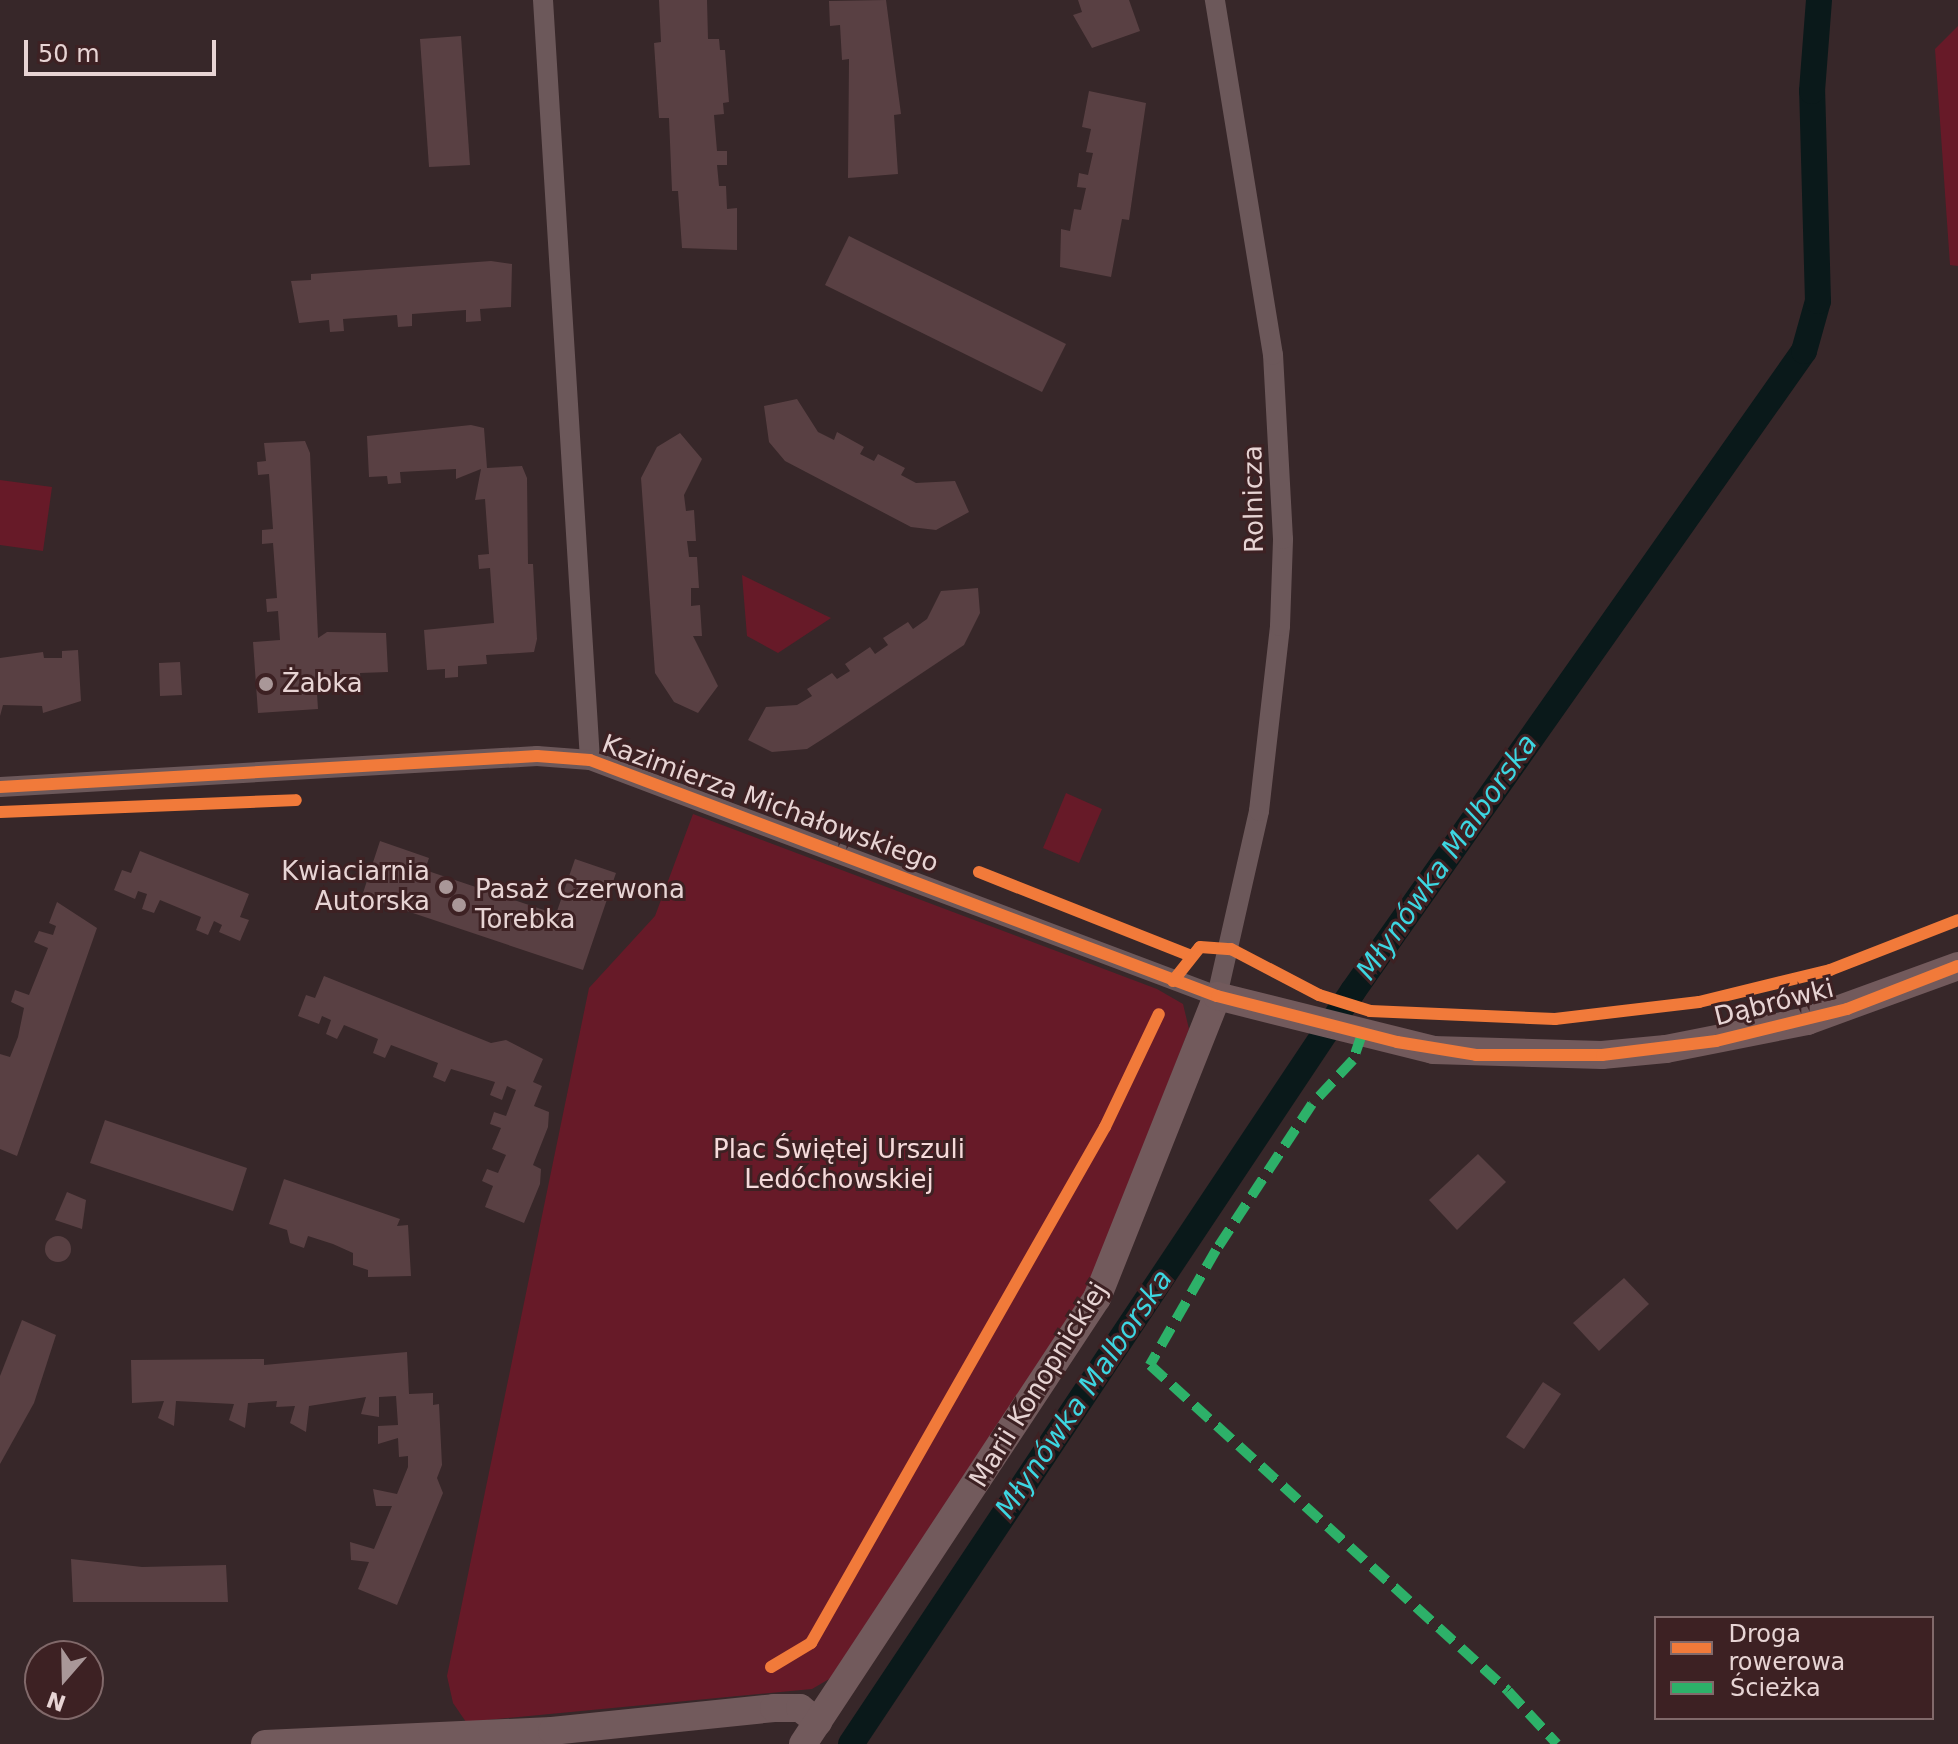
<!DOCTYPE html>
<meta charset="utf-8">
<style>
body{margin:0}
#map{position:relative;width:1958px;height:1744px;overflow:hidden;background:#372729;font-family:"DejaVu Sans",sans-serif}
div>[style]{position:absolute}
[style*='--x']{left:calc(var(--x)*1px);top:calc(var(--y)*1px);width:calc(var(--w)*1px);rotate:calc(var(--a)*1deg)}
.green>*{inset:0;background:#671a28}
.canal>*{height:26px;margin:-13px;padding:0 13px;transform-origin:13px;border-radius:13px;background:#0a191a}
.building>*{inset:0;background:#594043}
.round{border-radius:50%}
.street>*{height:20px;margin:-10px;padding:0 10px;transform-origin:10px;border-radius:10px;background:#6c585a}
.secondary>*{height:28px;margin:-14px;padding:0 14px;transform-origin:14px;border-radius:14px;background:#725a5c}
.quiet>*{height:10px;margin-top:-5px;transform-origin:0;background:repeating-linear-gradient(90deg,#2db169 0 20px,transparent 0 30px)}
.cycleway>*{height:12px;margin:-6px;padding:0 6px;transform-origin:6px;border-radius:6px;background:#f17a3a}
.dots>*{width:22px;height:22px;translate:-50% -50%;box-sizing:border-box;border:4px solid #3d2123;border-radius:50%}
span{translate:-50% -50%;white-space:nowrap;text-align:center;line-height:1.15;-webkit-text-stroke:6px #3d2123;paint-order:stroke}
.street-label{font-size:26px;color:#e7d4d4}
.poi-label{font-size:26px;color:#e7d4d4}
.left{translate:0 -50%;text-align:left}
.right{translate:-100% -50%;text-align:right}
.park-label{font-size:26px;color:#f5dada}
.water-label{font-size:28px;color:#3dd6e1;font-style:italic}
.legend{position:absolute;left:1654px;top:1616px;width:280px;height:104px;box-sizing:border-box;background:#3d2123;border:2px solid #81696a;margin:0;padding:10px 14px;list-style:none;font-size:24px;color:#e7d4d4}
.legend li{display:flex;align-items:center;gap:16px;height:40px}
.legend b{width:40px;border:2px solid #81696a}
.north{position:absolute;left:24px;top:1640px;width:80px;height:80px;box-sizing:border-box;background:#3d2123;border:2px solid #81696a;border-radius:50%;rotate:200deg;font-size:22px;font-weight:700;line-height:32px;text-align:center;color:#e7d4d4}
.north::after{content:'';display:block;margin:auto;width:28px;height:36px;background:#a99798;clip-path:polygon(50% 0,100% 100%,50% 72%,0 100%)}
.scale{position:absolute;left:24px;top:40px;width:192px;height:36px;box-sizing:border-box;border:4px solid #e7d4d4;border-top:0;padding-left:10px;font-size:24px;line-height:28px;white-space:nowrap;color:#e7d4d4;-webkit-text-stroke:6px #3d2123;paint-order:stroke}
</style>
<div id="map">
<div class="green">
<i style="clip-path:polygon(1958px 26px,1958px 266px,1950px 265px,1935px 49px)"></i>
<i style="clip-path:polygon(0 480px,52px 487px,43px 551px,0 545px)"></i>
<i style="clip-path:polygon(742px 575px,831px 618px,778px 653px,747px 636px)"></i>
<i style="clip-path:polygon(1066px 793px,1102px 809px,1079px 863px,1043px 848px)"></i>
<i style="clip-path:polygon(693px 814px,1157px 989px,1183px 1004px,1189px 1029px,1089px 1288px,836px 1675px,812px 1689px,466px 1722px,453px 1703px,447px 1676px,589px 988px,655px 916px)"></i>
</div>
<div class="canal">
<i style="--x:851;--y:1744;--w:905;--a:-56.31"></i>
<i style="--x:1353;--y:991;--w:783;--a:-54.83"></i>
<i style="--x:1804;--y:351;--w:52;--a:-74.4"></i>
<i style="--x:1818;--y:301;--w:210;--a:-91.6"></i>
<i style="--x:1812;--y:91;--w:91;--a:-85.6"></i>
</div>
<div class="building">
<i style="clip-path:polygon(659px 0,707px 0,708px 39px,719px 39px,720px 50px,725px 50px,729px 102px,723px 103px,724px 114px,714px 115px,717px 151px,727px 151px,727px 165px,717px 165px,719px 186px,726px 186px,727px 209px,737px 208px,737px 250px,682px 248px,678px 191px,672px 191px,669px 118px,659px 118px,654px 43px,661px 42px)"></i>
<i style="clip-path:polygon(886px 0,901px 114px,894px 115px,898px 174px,848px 178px,849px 59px,842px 60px,840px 25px,830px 26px,829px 1px)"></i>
<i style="clip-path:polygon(1078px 0,1129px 0,1140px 31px,1092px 48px,1073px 15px,1082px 12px)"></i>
<i style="clip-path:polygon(461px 36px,470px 165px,429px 167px,420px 39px)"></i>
<i style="clip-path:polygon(1089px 91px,1146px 103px,1129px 220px,1122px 219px,1111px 277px,1060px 267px,1061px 229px,1070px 231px,1074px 209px,1081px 210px,1086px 188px,1077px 187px,1079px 173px,1088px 175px,1093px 153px,1086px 152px,1091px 129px,1082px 127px)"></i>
<i style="clip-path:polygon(849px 236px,1066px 344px,1042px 392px,825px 285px)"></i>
<i style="clip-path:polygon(491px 261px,512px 264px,511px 307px,480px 309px,481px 321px,466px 322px,466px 310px,412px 314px,412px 326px,398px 327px,397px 315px,343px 319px,344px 331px,330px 332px,329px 320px,299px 323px,291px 281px,311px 280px,311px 274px)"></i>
<i style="clip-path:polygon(797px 399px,818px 432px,834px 440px,837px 432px,864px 447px,860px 454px,874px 461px,878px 454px,905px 468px,901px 475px,916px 483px,955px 481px,969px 512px,936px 530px,911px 527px,785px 461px,769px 442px,764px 406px)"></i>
<i style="clip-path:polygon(471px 425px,484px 428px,487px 468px,522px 466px,527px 478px,528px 564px,533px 564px,537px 639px,534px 652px,486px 655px,487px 664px,458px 666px,458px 677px,445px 678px,445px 669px,427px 670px,424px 630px,494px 623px,490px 568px,479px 569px,478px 555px,489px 554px,485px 499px,475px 500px,481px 469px,456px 479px,456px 469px,400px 472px,401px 483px,388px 484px,387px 476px,369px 477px,367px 436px)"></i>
<i style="clip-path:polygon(680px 433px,702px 459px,684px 495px,686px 511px,694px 510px,696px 541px,687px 541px,689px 557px,697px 557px,699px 588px,691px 588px,691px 606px,700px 605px,702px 636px,693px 636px,718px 686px,698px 713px,674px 702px,655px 673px,641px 478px,657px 447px)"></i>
<i style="clip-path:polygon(305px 441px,310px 453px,318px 638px,327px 632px,386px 633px,388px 672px,360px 673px,361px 684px,347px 685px,346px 674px,316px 678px,318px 709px,258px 713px,253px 642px,280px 640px,278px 611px,267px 612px,266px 599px,277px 598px,273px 543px,262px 544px,262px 530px,273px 529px,269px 474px,258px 475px,257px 462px,266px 461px,264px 443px)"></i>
<i style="clip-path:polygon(978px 588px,980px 613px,964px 645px,829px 735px,807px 749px,772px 752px,748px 740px,766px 707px,797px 705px,812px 696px,807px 689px,832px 673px,837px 679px,850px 671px,845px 664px,870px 647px,875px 654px,888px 645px,883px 638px,908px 622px,913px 629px,927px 619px,941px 591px)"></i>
<i style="clip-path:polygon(78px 650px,81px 701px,43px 713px,42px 706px,3px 705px,0 716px,0 658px,43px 652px,44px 658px,62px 658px,62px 651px)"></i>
<i style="clip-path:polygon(180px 662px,182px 695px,160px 696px,159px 663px)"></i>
<i style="clip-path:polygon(380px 841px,429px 858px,425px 870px,556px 914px,575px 859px,616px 873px,583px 970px,362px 896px)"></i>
<i style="clip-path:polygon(140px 851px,249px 894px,240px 917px,249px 920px,240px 941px,219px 932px,222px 925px,214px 921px,208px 935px,196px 930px,201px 917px,160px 900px,154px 913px,142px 909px,147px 894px,138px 891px,135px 899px,114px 890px,122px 870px,131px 873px)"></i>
<i style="clip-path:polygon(57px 902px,97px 928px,17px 1156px,0 1149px,0 1054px,10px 1057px,18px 1037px,24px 1008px,11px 1002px,15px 990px,29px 995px,48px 948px,34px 942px,39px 931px,53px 935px,56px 926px,49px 923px)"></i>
<i style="clip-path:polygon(324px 976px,491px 1043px,506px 1040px,543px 1059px,533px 1082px,542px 1086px,534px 1106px,549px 1112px,548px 1127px,533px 1165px,541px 1169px,540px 1184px,524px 1223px,485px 1207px,493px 1186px,482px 1181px,487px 1169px,498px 1173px,506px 1155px,492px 1149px,501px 1128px,490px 1124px,494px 1112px,506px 1116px,516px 1090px,507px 1086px,502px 1100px,490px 1095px,495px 1082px,451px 1069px,445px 1082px,433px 1077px,438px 1063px,391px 1045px,385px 1058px,373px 1053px,378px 1039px,344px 1025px,337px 1039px,326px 1034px,331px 1020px,322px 1016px,319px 1024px,298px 1016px,306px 995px,315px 998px)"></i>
<i style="clip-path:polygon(105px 1120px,247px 1168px,233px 1211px,90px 1163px)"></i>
<i style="clip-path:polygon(1478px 1154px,1506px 1182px,1457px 1230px,1429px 1200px)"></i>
<i style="clip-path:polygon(284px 1179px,400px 1219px,397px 1226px,408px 1225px,411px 1276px,368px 1277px,368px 1270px,353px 1265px,353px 1253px,333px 1244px,308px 1236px,304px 1248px,290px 1243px,287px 1230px,269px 1224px)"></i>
<i style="clip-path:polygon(67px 1192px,86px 1200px,82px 1229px,55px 1220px)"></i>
<i class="round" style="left:45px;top:1236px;width:26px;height:26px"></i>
<i style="clip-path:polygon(1624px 1278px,1649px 1304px,1599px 1351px,1573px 1323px)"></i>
<i style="clip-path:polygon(22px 1320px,56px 1335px,34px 1403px,0 1464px,0 1376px)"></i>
<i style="clip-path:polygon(407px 1352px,409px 1394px,433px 1393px,433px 1405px,439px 1404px,442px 1465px,437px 1478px,443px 1493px,397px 1605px,358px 1589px,369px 1562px,351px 1560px,350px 1542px,374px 1549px,392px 1506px,376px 1506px,373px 1489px,397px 1494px,408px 1467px,408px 1456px,399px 1457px,398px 1438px,378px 1444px,378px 1426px,398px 1425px,396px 1396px,379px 1397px,379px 1417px,361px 1414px,366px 1397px,309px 1406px,306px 1432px,290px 1423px,295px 1406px,276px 1407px,277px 1401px,248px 1403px,245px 1428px,229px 1420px,234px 1404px,176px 1401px,174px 1426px,158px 1418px,164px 1401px,132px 1403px,131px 1360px,264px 1359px,264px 1365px)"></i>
<i style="clip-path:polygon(1543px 1382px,1561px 1394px,1524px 1449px,1506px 1437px)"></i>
<i style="clip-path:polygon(71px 1559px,142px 1567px,226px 1565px,228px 1602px,73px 1602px)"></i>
</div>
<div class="street">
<i style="--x:543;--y:0;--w:761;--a:86.46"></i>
<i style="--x:0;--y:787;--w:538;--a:-3.3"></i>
<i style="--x:537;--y:756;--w:53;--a:4.3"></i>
<i style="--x:590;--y:760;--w:670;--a:20.63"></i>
<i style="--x:1217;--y:996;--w:190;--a:-77.2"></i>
<i style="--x:1259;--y:811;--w:186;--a:-83.5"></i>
<i style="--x:1280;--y:626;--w:87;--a:-88"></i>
<i style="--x:1283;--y:539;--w:184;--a:-93.1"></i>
<i style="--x:1273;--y:355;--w:360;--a:-99.3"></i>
</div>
<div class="secondary">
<i style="--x:265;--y:1744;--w:287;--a:-2.6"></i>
<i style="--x:552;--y:1731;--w:223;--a:-5.9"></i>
<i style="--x:774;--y:1708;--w:26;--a:0"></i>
<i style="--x:800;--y:1708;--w:23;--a:38"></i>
<i style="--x:803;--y:1744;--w:534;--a:-56.61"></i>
<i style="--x:1097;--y:1298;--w:325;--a:-68.3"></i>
<i style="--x:1217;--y:996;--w:223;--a:14"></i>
<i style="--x:1433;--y:1050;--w:169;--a:1.7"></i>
<i style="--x:1602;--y:1055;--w:64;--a:-5.4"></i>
<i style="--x:1666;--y:1049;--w:144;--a:-11.2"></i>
<i style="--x:1807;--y:1021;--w:161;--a:-20"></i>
</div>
<div class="quiet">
<i style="--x:1362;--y:1034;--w:28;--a:109"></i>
<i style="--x:1353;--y:1060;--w:60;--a:133"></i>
<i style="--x:1312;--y:1104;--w:175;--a:123.3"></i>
<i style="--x:1216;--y:1250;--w:133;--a:119.9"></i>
<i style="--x:1150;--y:1365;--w:484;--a:42.3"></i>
<i style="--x:1508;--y:1691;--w:72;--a:47.2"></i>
</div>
<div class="cycleway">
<i style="--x:0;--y:787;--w:538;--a:-3.3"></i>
<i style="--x:537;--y:756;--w:53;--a:4.3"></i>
<i style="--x:590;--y:760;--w:670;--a:20.63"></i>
<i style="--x:1217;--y:996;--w:186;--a:14.3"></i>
<i style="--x:1397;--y:1042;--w:80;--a:9.3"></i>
<i style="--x:1476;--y:1055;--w:126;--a:0"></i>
<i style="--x:1602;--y:1055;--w:115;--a:-7"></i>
<i style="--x:1716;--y:1041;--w:135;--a:-13.7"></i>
<i style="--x:1847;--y:1009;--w:119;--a:-21.2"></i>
<i style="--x:0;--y:812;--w:296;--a:-2.3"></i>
<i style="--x:979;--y:872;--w:226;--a:21.6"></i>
<i style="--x:1173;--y:981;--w:43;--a:-51.5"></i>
<i style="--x:1200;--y:947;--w:31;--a:4"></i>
<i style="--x:1231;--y:949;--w:99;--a:27.6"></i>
<i style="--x:1319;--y:995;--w:53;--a:17.4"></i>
<i style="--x:1370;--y:1011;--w:185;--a:2.5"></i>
<i style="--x:1555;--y:1019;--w:145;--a:-6.7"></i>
<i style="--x:1699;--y:1002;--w:135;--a:-13.7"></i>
<i style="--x:1830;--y:970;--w:137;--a:-21.3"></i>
<i style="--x:771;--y:1667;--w:47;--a:-31"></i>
<i style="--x:811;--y:1643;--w:594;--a:-60.33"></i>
<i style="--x:1105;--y:1127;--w:125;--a:-64.5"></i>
</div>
<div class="dots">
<i style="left:266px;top:684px;background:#a99798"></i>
<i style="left:446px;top:887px;background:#a99798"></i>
<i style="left:459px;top:905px;background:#a99798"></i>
</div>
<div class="street-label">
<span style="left:1254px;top:499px;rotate:-91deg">Rolnicza</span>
<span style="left:770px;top:804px;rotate:20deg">Kazimierza Michałowskiego</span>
<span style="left:1774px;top:1003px;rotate:-14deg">Dąbrówki</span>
<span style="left:1039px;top:1385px;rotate:-58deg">Marii Konopnickiej</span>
</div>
<div class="poi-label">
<span class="left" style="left:282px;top:684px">Żabka</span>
<span class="right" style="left:430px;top:887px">Kwiaciarnia<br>Autorska</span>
<span class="left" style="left:475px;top:905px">Pasaż Czerwona<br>Torebka</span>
</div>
<div class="park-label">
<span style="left:839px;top:1165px">Plac Świętej Urszuli<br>Ledóchowskiej</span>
</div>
<div class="water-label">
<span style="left:1447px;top:857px;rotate:-55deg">Młynówka Malborska</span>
<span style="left:1084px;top:1394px;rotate:-56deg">Młynówka Malborska</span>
</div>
<ul class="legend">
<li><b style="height:10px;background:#f17a3a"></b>Droga rowerowa</li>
<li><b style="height:10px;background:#2db169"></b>Ścieżka</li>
</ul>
<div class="north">N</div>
<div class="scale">50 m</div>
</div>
